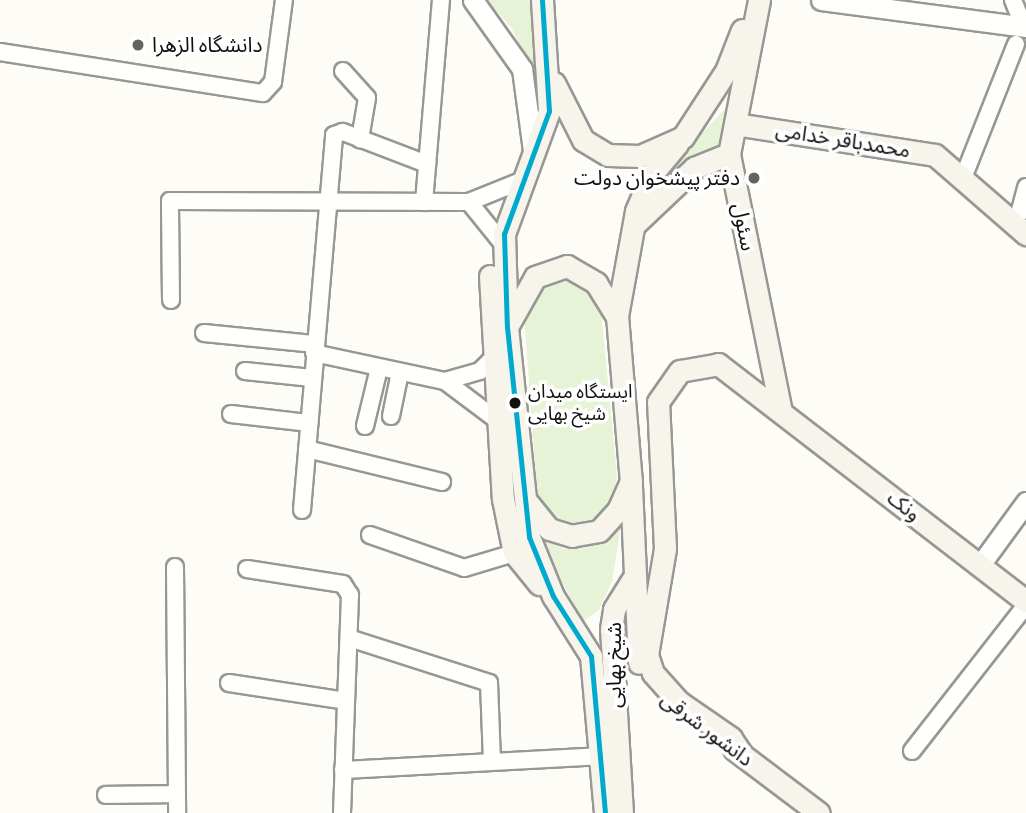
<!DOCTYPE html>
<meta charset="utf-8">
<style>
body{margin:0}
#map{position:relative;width:1026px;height:813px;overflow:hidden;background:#fdfcf7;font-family:"Crimson Pro","Noto Sans Arabic",serif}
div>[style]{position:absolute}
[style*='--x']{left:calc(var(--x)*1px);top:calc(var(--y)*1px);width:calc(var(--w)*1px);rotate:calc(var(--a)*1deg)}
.green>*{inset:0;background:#e7f3d7}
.roads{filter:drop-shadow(2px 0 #979795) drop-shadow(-2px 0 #979795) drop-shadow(0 2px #979795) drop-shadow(0 -2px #979795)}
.minor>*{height:16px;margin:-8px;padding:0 8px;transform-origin:8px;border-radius:8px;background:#fffffe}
.tertiary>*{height:19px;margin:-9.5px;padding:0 9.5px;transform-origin:9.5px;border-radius:9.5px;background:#fffffe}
.secondary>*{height:21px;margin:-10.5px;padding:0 10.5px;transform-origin:10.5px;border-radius:10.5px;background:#f6f4eb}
.bus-1>*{height:5px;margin:-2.5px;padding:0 2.5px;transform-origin:2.5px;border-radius:2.5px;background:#00a9ce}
.dots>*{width:19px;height:19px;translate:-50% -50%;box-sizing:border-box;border:4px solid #fff;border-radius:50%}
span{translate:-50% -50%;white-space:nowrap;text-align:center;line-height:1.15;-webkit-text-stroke:7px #fff;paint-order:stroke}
.bus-label{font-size:19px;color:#111}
.left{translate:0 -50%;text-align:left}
.poi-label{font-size:21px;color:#111}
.right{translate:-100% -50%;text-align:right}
.street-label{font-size:21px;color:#111}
</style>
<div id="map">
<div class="green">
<i style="clip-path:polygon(487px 0,531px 0,537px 80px,511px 27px)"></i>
<i style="clip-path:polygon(726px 108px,721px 148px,646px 204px,665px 172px)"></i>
<i style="clip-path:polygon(571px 276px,588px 288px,601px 311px,617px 475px,614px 501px,595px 523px,579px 527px,555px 522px,537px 494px,524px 313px,539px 283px)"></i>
<i style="clip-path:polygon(622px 520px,612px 581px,599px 610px,583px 621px,539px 539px,565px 549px,585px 548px,603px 541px)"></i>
</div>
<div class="roads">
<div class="minor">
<i style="--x:1013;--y:0;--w:29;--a:68"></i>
<i style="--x:0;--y:52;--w:266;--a:8.9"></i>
<i style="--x:263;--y:93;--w:15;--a:-48"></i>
<i style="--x:273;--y:82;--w:83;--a:-82.4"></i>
<i style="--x:343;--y:71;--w:36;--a:48"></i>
<i style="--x:367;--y:98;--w:42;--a:99.7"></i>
<i style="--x:963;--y:178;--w:144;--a:-68.4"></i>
<i style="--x:424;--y:202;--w:203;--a:-85.2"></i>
<i style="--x:469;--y:202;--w:54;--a:51"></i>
<i style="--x:1019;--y:214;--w:28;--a:-75"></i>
<i style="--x:171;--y:300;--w:99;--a:-90.6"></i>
<i style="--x:170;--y:201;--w:299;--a:0.2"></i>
<i style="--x:469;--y:202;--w:61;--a:-22"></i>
<i style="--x:204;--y:333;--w:112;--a:5.7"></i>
<i style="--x:314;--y:353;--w:134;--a:12.1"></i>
<i style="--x:445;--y:381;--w:66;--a:37"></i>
<i style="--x:245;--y:371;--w:67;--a:6"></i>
<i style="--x:445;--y:381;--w:36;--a:-16"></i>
<i style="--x:480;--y:371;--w:20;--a:-45"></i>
<i style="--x:231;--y:414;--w:79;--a:6.6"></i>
<i style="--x:391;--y:416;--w:45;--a:-78.4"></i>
<i style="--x:365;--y:426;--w:60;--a:-76.4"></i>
<i style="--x:307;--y:449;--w:139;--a:13.7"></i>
<i style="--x:302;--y:510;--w:376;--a:-85.1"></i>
<i style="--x:334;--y:135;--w:9;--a:-18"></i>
<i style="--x:343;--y:132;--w:90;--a:20.9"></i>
<i style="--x:370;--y:535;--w:100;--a:19.3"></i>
<i style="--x:464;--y:568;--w:52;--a:-16.7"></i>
<i style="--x:175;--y:567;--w:246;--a:89.5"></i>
<i style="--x:247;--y:569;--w:97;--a:8.9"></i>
<i style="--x:343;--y:584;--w:13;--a:58"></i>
<i style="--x:350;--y:595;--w:218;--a:92.1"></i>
<i style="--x:349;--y:638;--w:147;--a:17.8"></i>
<i style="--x:489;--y:683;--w:79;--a:87.8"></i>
<i style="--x:229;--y:683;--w:118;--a:8.7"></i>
<i style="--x:912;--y:751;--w:185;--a:-52"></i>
<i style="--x:343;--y:770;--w:257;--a:-3.1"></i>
<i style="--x:106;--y:795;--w:70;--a:-0.8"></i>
</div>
<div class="tertiary">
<i style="--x:473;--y:0;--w:85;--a:54.6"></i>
<i style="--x:522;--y:69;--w:82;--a:82.3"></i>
<i style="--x:821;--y:0;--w:207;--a:7.5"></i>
<i style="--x:980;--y:565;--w:78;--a:-53.9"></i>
</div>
<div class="secondary">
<i style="--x:542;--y:0;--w:111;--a:86.4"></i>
<i style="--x:549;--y:111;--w:131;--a:110.1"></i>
<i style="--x:504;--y:234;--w:93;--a:88.2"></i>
<i style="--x:507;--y:327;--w:211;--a:84"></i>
<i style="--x:529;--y:537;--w:64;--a:67.9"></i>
<i style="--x:553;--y:596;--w:71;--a:57.7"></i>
<i style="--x:591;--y:656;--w:158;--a:84.9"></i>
<i style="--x:759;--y:0;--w:157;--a:101"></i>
<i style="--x:729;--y:154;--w:263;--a:78.6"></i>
<i style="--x:554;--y:83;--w:64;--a:63"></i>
<i style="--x:583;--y:140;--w:29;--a:31"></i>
<i style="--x:608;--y:155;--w:32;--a:2"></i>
<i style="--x:640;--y:156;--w:47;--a:-23.8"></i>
<i style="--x:683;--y:137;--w:79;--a:-56.9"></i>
<i style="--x:726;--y:71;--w:44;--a:-68.7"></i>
<i style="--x:735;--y:124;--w:202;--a:8.8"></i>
<i style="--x:935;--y:155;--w:121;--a:41"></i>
<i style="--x:634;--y:225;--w:83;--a:-43.5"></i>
<i style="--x:694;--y:168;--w:38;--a:-22"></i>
<i style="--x:490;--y:276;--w:223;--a:86.7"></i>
<i style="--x:503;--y:499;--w:55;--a:78.5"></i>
<i style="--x:514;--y:553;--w:40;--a:51"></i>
<i style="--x:617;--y:316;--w:107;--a:-79.7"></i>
<i style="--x:636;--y:211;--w:40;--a:-66.6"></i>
<i style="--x:652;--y:174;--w:39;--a:-50"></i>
<i style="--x:508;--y:325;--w:55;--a:-60.6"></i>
<i style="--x:535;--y:277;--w:34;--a:-19"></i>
<i style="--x:567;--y:266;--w:34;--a:30"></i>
<i style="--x:596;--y:283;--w:39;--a:58"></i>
<i style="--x:617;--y:316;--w:166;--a:85.2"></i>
<i style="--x:631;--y:481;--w:32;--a:114"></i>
<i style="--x:618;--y:510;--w:28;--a:132"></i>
<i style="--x:599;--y:531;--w:27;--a:170"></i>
<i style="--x:572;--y:536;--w:24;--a:-163"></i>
<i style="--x:549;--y:529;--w:36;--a:-129"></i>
<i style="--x:631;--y:486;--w:177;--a:87.4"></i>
<i style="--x:734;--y:749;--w:106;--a:37"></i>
<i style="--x:743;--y:756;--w:22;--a:-124"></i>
<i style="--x:731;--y:738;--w:63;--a:-145.3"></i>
<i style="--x:679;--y:702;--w:39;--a:-132"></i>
<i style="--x:653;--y:673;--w:19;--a:-108"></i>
<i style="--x:647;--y:655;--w:108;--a:-80.4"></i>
<i style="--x:665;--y:549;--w:147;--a:-92.7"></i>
<i style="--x:658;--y:402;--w:38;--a:-55"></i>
<i style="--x:680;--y:371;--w:39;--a:-10"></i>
<i style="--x:718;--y:364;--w:389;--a:37.6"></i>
<i style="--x:622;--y:813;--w:184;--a:-93.4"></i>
<i style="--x:611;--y:629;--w:20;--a:-81"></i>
<i style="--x:614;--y:609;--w:36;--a:-58"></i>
</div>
</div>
<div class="bus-1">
<i style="--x:542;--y:0;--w:111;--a:86.4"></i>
<i style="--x:549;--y:111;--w:131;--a:110.1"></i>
<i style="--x:504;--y:234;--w:93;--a:88.2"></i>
<i style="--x:507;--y:327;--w:211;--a:84"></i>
<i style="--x:529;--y:537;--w:64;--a:67.9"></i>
<i style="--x:553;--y:596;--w:71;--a:57.7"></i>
<i style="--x:591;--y:656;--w:158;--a:84.9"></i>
</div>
<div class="dots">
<i style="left:138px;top:45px;background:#646362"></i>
<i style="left:754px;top:178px;background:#646362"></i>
<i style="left:515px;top:403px;background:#111"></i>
</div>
<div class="bus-label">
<span class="left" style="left:528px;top:403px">ایستگاه میدان<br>شیخ بهایی</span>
</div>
<div class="poi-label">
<span class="left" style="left:152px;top:45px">دانشگاه الزهرا</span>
<span class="right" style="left:740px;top:178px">دفتر پیشخوان دولت</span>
</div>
<div class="street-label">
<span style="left:843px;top:140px;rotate:9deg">محمدباقر خدامی</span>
<span style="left:744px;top:227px;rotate:79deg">سئول</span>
<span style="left:904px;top:506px;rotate:37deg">ونک</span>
<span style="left:614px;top:665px;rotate:-90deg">شیخ بهایی</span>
<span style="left:707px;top:729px;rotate:37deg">دانشور شرقی</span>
</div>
</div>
